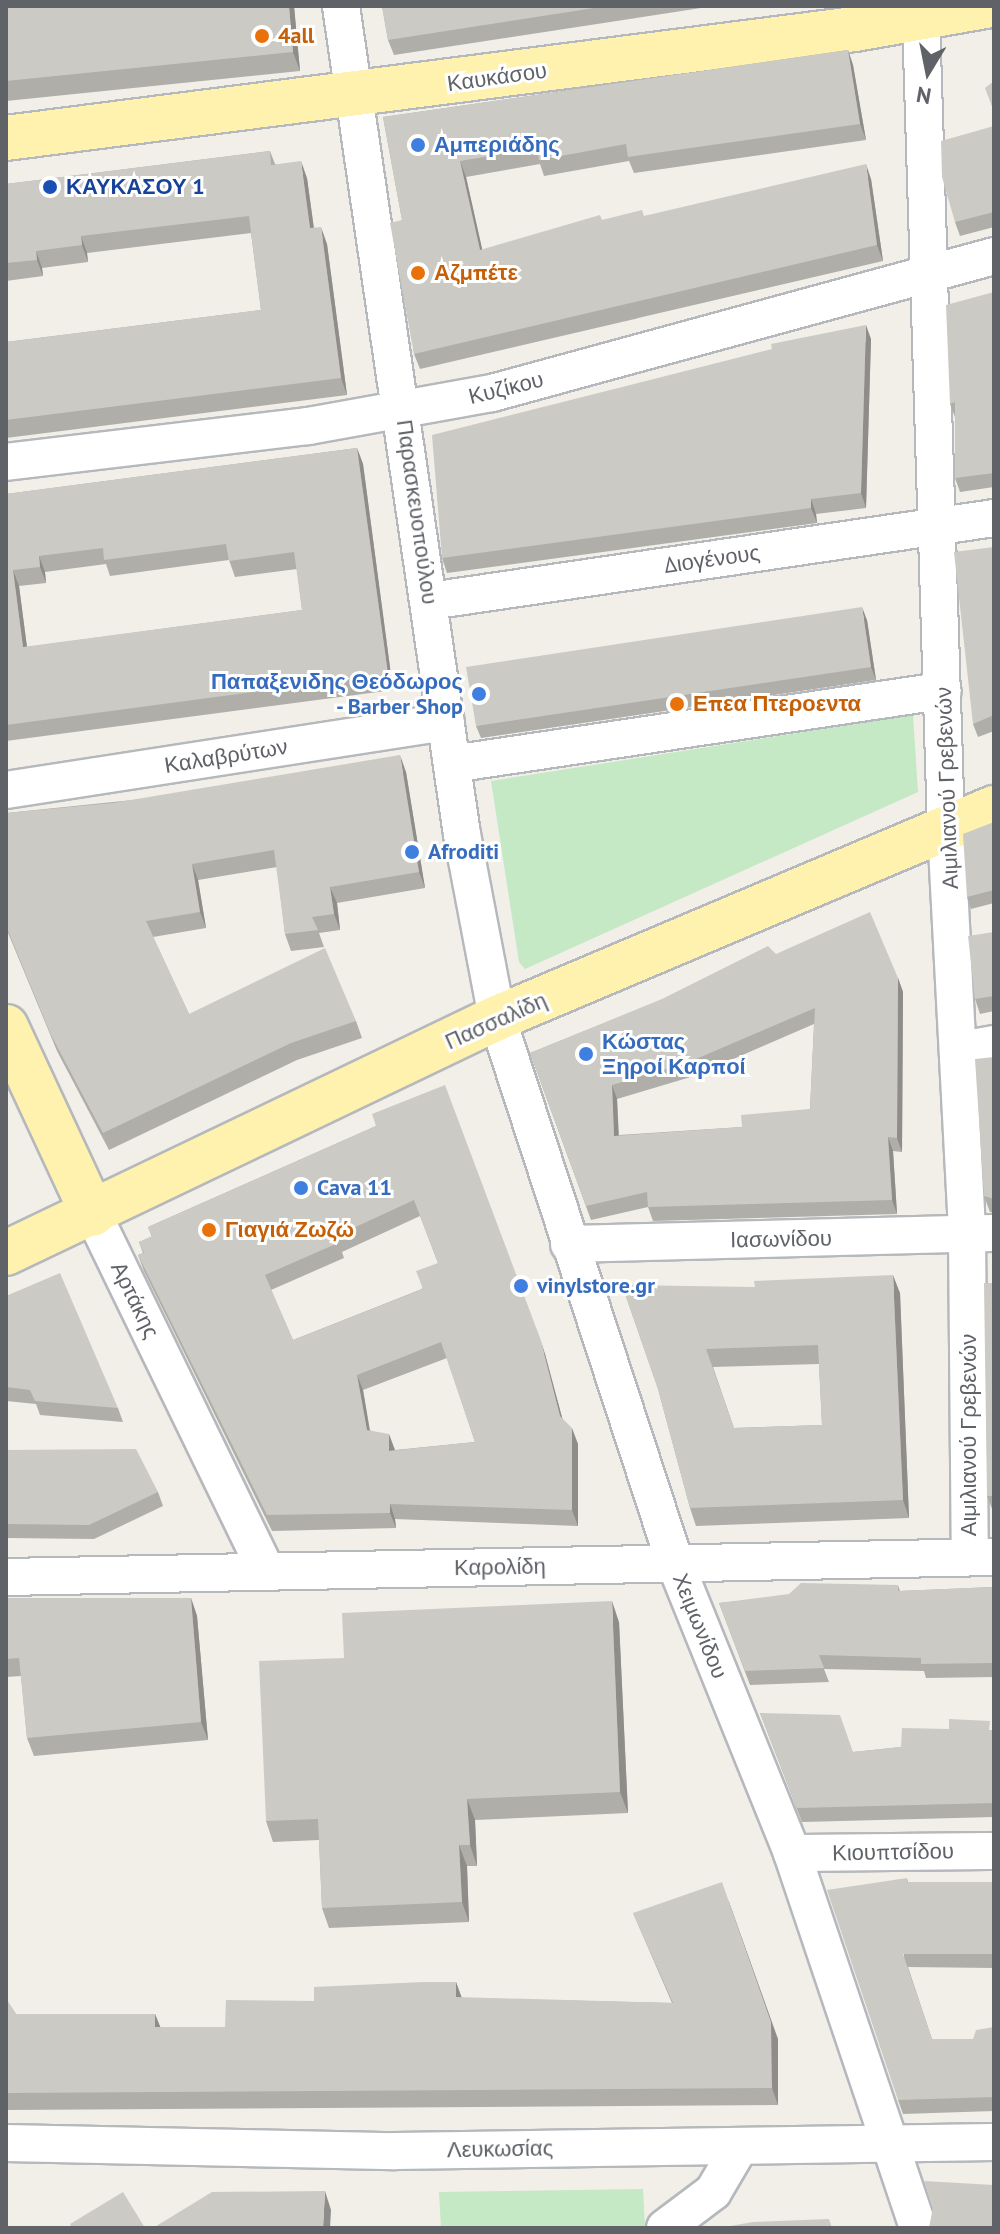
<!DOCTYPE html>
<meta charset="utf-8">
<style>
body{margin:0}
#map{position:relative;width:1000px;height:2234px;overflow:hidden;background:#f1efe8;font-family:"PT Sans",sans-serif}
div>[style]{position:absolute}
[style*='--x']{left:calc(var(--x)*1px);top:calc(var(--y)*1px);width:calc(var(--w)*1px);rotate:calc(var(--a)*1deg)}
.green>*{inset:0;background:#c5e8c5}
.roads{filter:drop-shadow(2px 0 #b5b8bc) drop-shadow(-2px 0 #b5b8bc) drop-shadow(0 2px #b5b8bc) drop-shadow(0 -2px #b5b8bc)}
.minor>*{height:36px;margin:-18px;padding:0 18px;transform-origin:18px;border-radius:18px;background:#fff}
.major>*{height:44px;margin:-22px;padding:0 22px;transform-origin:22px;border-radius:22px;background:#fff2af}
.wall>*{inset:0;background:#afaea9}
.shaded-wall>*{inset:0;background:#8f8d8a}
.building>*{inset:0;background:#cccac5}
.dots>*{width:22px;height:22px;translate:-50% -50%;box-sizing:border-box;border:4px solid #fff;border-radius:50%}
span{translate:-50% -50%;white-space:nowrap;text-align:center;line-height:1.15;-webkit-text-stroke:6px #fff;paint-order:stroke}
.food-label{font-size:22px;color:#c56008;font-weight:700}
.left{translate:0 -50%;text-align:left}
.street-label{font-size:22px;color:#5f6368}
.shop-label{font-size:22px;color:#366cbe;font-weight:700}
.right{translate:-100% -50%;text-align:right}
.transit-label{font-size:22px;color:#164399;font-weight:700}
.frame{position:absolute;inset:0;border:8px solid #5f6368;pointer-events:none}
.north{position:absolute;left:888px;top:32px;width:80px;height:80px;-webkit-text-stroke:6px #fff;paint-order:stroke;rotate:190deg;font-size:22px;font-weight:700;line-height:32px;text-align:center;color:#5f6368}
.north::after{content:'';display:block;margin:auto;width:28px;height:36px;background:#5f6368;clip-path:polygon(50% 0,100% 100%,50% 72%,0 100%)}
</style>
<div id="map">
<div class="green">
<i style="clip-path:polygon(913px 715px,918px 792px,525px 969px,519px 962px,491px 781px)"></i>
<i style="clip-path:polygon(643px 2189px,645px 2228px,441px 2228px,439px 2192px)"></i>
</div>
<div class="roads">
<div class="minor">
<i style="--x:341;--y:6;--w:837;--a:81.69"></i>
<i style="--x:462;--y:834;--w:187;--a:79.2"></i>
<i style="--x:497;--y:1018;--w:573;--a:71.91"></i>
<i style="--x:675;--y:1563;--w:313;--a:68"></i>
<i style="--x:792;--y:1853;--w:396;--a:71.4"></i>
<i style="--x:921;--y:18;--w:811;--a:88.23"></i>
<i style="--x:946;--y:829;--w:406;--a:87"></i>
<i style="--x:967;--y:1234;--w:323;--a:89.5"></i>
<i style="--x:6;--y:462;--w:304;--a:-6.8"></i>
<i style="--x:308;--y:426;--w:187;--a:-10.2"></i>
<i style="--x:492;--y:393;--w:520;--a:-15.26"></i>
<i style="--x:430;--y:601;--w:570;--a:-8.37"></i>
<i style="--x:452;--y:764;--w:496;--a:-8.5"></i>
<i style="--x:6;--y:790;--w:445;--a:-8.8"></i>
<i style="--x:960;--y:1050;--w:35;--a:-10"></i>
<i style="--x:93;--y:1214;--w:397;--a:64.1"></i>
<i style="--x:569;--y:1244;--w:425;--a:-1.5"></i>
<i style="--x:6;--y:1577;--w:986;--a:-1.16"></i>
<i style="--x:792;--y:1853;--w:202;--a:-0.6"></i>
<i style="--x:6;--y:2143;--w:389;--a:1.2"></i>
<i style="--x:395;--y:2151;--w:599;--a:-0.86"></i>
<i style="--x:665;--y:2228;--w:60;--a:-36.9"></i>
<i style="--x:713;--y:2192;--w:53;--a:-59.6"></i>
</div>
<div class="major">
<i style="--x:6;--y:138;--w:856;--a:-7.32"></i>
<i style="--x:855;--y:29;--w:133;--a:-10"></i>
<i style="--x:6;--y:1027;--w:206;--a:65.1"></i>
<i style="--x:6;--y:1253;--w:544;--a:-25.58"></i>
<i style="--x:497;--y:1018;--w:540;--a:-22.91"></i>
</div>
</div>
<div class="wall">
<i style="clip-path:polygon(6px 6px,294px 6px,300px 71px,6px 101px)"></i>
<i style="clip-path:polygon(382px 6px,714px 6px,394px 55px,388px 40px)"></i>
<i style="clip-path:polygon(848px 50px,853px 65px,866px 140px,634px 173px,629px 161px,544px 176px,540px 164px,466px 177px,482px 250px,602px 220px,645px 216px,871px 179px,883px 261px,420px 369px,414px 354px,402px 220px,383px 117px)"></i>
<i style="clip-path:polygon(994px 126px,994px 227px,960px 236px,955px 222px)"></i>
<i style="clip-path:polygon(270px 151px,275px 164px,307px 178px,314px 228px,327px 244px,347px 395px,6px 438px,6px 342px,261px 310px,251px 233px,87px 253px,88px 262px,42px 268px,43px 276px,6px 281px,6px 184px)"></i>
<i style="clip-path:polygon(994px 292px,994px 487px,960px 492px,955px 478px,955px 417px,950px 404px)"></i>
<i style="clip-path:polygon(871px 339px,866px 508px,816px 514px,817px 523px,447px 573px,442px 558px)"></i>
<i style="clip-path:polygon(evenodd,357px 448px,363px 464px,393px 690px,6px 741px,6px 494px,357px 448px,229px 560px,235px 577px,297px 569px,302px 610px,27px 647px,19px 586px,46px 583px,45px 572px,106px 564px,110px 576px,229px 560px)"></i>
<i style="clip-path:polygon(994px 547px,994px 731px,978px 737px,973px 724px)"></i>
<i style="clip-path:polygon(867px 620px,876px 680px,481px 738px,476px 726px)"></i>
<i style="clip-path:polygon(406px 772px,425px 888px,337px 903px,340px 930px,319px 933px,324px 947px,291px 951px,285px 934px,277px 867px,198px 880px,206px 928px,153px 937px,189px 1014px,356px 1021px,362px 1038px,297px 1060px,109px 1150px,57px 1051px,6px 928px,6px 813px)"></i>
<i style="clip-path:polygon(994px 822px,994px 903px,971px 909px,967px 897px)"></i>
<i style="clip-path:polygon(994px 932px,994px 1011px,980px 1014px,975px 999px)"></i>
<i style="clip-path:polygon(evenodd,776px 954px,898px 978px,903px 992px,902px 1152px,893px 1151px,897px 1214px,653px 1221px,648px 1207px,591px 1220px,530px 1053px,776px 954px,814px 1024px,810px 1109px,742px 1127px,619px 1135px,617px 1099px,694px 1076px,814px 1024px)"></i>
<i style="clip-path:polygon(994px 1057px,994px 1213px,990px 1212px,984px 1196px)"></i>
<i style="clip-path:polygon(evenodd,376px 1126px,545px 1354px,562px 1418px,578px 1444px,578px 1526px,395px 1519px,396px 1528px,272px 1531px,144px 1271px,138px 1255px,143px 1253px,139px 1242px,152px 1237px,148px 1227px,376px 1126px,420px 1216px,438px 1263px,422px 1289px,293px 1340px,271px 1290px,344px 1258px,342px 1252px,420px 1216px,376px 1126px,447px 1358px,475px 1442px,395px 1450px,370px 1430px,363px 1390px,447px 1358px)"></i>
<i style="clip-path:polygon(994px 1283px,994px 1509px,992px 1509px,987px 1496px)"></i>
<i style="clip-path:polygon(evenodd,622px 1285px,900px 1293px,909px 1518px,696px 1526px,690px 1508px,658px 1389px,622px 1285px,819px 1364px,822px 1425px,734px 1428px,713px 1367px,819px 1364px)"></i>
<i style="clip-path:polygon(6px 1296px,118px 1408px,123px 1422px,40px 1415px,36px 1404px,6px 1401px)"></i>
<i style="clip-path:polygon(6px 1450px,158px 1492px,163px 1506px,94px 1539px,6px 1538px)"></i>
<i style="clip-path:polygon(898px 1585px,900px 1591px,994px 1587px,994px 1677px,926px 1678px,924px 1671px,824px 1669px,829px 1682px,750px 1685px,719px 1603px)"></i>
<i style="clip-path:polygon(6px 1598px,191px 1598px,197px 1616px,208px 1740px,34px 1756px,27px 1738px,21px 1676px,6px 1677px)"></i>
<i style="clip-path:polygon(619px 1622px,628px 1813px,475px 1820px,477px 1866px,467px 1866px,469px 1922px,329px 1928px,322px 1908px,319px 1840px,273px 1842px,266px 1821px,344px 1658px)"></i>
<i style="clip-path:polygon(760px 1713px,853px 1752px,901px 1747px,994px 1730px,994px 1817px,802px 1822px)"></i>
<i style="clip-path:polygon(907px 1878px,908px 1882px,994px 1882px,994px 1968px,908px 1967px,932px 2039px,973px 2039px,994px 2027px,994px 2111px,903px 2114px,898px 2100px)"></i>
<i style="clip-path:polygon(633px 1913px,778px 2039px,778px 2105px,6px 2110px,6px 1999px,16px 2014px,155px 2014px,160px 2027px,225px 2027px,314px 2001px,456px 1982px,462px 1998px,672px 2003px)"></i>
</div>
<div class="shaded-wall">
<i style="clip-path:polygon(289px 6px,294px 6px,300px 71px,293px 52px)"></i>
<i style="clip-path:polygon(848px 50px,853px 65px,866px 140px,860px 124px)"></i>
<i style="clip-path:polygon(301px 161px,307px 178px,316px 245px,310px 228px)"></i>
<i style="clip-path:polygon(460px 161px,466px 177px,486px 266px,480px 250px)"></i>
<i style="clip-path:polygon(866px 164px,871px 179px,883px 261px,877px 245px)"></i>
<i style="clip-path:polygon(321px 227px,327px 244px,347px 395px,341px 378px)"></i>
<i style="clip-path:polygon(81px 236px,87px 253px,88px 262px,82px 245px)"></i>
<i style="clip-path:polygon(36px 251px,42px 268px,43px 276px,37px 260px)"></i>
<i style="clip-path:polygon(866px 325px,871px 339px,866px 508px,861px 493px)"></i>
<i style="clip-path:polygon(357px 448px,363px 464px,393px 690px,388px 674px)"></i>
<i style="clip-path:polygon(811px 499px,816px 514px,817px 523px,811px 508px)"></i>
<i style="clip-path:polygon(39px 556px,45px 572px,46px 583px,40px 567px)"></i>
<i style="clip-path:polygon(13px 570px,19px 586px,29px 663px,23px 647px)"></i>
<i style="clip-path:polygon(862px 607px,867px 620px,876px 680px,871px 667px)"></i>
<i style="clip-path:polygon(400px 755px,406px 772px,425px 888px,419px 872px)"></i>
<i style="clip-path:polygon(192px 864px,198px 880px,206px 928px,200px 912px)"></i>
<i style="clip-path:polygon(330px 887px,337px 903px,340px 930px,334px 914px)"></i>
<i style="clip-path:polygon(898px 978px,903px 992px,902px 1152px,897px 1138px)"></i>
<i style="clip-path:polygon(612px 1085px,617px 1099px,619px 1150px,614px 1136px)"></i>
<i style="clip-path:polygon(888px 1137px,893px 1151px,897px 1214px,892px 1200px)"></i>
<i style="clip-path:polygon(893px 1275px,900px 1293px,909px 1518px,903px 1500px)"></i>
<i style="clip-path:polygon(540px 1338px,545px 1354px,566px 1432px,560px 1416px)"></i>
<i style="clip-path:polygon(357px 1375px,363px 1390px,372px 1445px,367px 1430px)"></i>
<i style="clip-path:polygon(572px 1428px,578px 1444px,578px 1526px,572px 1510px)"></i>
<i style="clip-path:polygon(389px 1434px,395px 1450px,389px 1451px)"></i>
<i style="clip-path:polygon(390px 1504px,395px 1519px,396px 1528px,390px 1513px)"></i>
<i style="clip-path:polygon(191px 1598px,197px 1616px,208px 1740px,201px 1722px)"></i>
<i style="clip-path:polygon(612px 1601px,619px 1622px,628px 1813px,620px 1792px)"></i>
<i style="clip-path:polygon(467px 1799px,475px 1820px,477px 1866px,470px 1845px)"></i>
<i style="clip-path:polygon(459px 1845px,467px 1866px,469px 1922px,462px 1902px)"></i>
<i style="clip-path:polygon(728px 1899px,778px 2039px,778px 2105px,772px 2088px)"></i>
<i style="clip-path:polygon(456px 1982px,462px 1999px,456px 1997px)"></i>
<i style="clip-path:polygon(155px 2014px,162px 2031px,155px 2027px)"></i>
<i style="clip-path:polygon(325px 2191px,331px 2210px,330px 2228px,323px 2228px)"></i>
</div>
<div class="building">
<i style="clip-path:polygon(6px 6px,289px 6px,293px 52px,6px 81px)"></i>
<i style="clip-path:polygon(382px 6px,607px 6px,388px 40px)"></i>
<i style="clip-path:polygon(848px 50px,860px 124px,628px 157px,626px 144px,539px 160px,537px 148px,460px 161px,480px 250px,600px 215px,602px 220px,642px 210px,644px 216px,866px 164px,877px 245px,414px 354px,390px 223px,402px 220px,383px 117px)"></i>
<i style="clip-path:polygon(994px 81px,994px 112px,985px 88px)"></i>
<i style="clip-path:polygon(994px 126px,994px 212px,955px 222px,942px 177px,941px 141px)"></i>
<i style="clip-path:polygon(270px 151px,271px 165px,301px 161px,310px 228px,321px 227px,341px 378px,6px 420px,6px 342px,261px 310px,249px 216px,81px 236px,82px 245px,36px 251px,37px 260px,6px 263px,6px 184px)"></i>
<i style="clip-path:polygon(994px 292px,994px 473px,955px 478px,955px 402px,950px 404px,946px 305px)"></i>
<i style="clip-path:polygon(866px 325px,861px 493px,811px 499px,811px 508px,442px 558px,432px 435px,772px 349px,771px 344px)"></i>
<i style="clip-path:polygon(evenodd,357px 448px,388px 674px,6px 725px,6px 494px,357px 448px,226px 544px,229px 561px,294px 552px,302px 610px,23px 647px,13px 570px,40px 567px,39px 556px,103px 548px,104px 560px,226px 544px)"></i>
<i style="clip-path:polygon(994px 547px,994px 715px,973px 724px,954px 552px)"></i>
<i style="clip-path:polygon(862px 607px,871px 667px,476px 726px,466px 667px)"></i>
<i style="clip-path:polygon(400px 755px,419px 872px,330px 887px,334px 914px,312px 917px,318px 930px,285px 934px,274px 850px,192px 864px,200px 912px,146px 921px,189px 1014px,325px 948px,356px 1021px,291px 1043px,103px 1133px,51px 1035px,6px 926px,6px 813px,113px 803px)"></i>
<i style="clip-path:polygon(994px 822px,994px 890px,967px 897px,963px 834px)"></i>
<i style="clip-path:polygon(evenodd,870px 912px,898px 978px,897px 1138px,888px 1137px,892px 1200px,648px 1207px,647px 1192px,586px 1206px,530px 1053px,662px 999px,768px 946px,776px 954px,870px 912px,815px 1008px,810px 1109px,741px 1115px,742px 1127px,614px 1136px,612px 1085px,689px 1062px,815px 1008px)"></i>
<i style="clip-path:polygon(994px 932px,994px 996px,975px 999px,968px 936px)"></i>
<i style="clip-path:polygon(994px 1057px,994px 1199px,984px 1196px,975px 1059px)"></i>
<i style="clip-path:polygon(evenodd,445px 1085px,540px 1338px,560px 1416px,572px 1428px,572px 1510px,390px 1504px,390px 1513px,267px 1515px,138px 1255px,144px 1253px,139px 1242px,152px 1236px,148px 1227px,376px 1126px,372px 1114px,445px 1085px,414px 1200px,438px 1263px,416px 1271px,423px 1289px,293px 1340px,265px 1275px,338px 1243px,336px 1236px,414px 1200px,445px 1085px,441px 1342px,475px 1442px,389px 1451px,389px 1434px,367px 1430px,357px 1375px,441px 1342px)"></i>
<i style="clip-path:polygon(60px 1273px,118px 1408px,35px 1401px,30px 1390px,6px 1387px,6px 1296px)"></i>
<i style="clip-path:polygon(evenodd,893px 1275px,903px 1500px,690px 1508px,658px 1389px,622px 1285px,755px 1287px,754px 1281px,893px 1275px,818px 1345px,822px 1425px,734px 1428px,706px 1349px,818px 1345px)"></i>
<i style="clip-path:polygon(984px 1283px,994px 1283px,994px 1496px,987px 1496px)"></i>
<i style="clip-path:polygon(136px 1449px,158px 1492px,89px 1525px,6px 1524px,6px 1450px)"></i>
<i style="clip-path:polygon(801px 1583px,898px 1585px,898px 1591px,994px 1587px,994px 1663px,921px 1664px,921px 1658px,819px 1655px,824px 1668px,745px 1671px,719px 1603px,789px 1594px)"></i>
<i style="clip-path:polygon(6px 1598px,191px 1598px,201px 1722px,27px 1738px,19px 1658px,6px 1659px)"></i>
<i style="clip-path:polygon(612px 1601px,620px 1792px,467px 1799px,470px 1845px,459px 1845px,462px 1902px,322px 1908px,318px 1819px,266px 1821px,259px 1661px,344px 1658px,342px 1613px)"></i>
<i style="clip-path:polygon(760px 1713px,840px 1715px,853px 1752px,901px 1747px,902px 1728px,949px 1729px,949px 1719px,990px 1721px,989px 1730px,994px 1730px,994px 1803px,797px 1808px)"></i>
<i style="clip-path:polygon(907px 1878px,907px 1882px,994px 1882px,994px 1954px,903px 1954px,932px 2039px,973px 2039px,976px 2030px,994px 2027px,994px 2097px,898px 2100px,827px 1890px)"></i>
<i style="clip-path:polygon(722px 1882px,771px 2022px,772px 2088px,6px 2093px,6px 1999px,16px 2014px,155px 2014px,155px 2027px,225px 2027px,226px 2000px,314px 2001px,314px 1987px,423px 1982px,456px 1982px,456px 1997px,673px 2003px,633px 1913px)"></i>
<i style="clip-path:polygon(924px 2181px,994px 2185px,994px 2228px,929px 2228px,933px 2207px)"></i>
<i style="clip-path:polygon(325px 2191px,323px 2228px,153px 2228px,212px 2192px)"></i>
<i style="clip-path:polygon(123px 2192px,145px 2228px,72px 2228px,70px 2224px)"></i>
<i style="clip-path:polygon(829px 2219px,832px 2228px,719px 2228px,753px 2222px)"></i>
</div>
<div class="dots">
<i style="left:262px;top:36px;background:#e8710a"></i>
<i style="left:418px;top:145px;background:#3f7fe0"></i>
<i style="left:50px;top:187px;background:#1a4fb4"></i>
<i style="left:418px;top:273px;background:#e8710a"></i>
<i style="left:479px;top:694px;background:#3f7fe0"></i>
<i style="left:677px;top:704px;background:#e8710a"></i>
<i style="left:412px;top:852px;background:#3f7fe0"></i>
<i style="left:586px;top:1054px;background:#3f7fe0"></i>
<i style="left:301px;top:1188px;background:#3f7fe0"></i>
<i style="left:209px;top:1230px;background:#e8710a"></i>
<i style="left:521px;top:1286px;background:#3f7fe0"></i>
</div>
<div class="food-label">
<span class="left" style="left:278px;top:36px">4all</span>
<span class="left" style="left:434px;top:273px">Αζμπέτε</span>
<span class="left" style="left:693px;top:704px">Επεα Πτεροεντα</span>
<span class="left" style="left:225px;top:1230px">Γιαγιά Ζωζώ</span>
</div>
<div class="street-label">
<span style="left:497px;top:77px;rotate:-8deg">Καυκάσου</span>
<span style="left:506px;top:388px;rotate:-14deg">Κυζίκου</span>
<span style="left:417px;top:512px;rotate:82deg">Παρασκευοπούλου</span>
<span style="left:712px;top:559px;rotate:-8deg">Διογένους</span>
<span style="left:226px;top:756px;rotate:-9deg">Καλαβρύτων</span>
<span style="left:947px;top:788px;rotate:-92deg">Αιμιλιανού Γρεβενών</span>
<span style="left:496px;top:1021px;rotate:-24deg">Πασσαλίδη</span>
<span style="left:781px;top:1239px;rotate:-1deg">Ιασωνίδου</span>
<span style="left:135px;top:1300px;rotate:64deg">Αρτάκης</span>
<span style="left:969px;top:1435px;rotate:-90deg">Αιμιλιανού Γρεβενών</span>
<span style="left:500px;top:1567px;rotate:-1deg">Καρολίδη</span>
<span style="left:700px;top:1626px;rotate:68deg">Χειμωνίδου</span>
<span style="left:893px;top:1852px;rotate:-1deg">Κιουπτσίδου</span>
<span style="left:500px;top:2149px;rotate:-1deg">Λευκωσίας</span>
</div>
<div class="shop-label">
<span class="left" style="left:434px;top:145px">Αμπεριάδης</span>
<span class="right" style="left:463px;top:694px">Παπαξενιδης Θεόδωρος<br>- Barber Shop</span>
<span class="left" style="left:428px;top:852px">Afroditi</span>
<span class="left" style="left:602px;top:1054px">Κώστας<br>Ξηροί Καρποί</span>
<span class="left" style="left:317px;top:1188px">Cava 11</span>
<span class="left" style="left:537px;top:1286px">vinylstore.gr</span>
</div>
<div class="transit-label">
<span class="left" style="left:66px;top:187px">ΚΑΥΚΑΣΟΥ 1</span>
</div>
<div class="frame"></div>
<div class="north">N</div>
</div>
